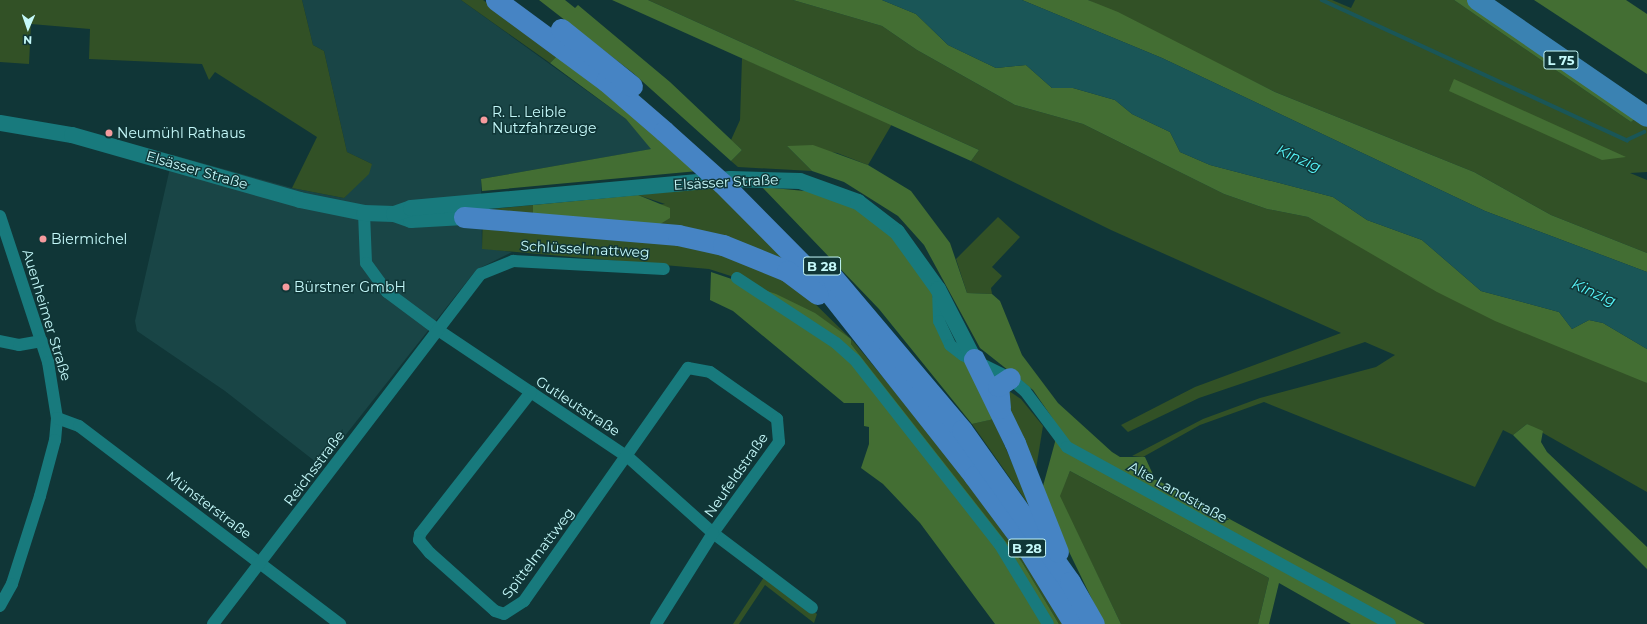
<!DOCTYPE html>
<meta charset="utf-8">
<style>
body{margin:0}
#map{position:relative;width:1647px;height:624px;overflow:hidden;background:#103637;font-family:Montserrat,sans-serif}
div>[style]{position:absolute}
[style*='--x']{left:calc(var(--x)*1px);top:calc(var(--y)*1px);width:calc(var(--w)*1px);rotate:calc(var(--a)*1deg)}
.built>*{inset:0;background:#194546}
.green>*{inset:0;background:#325126}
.forest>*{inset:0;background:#436e33}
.water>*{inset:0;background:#1a5657}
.stream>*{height:3.5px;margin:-1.75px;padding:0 1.75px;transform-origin:1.75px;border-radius:1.75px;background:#1a5657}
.minor>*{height:12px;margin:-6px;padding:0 6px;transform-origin:6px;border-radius:6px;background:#187a7d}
.tertiary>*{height:16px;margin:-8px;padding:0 8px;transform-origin:8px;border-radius:8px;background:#187a7d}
.primary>*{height:20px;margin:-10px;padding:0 10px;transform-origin:10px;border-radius:10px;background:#3a82b2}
.trunk>*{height:21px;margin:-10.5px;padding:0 10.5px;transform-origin:10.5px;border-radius:10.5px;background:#4684c4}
.dots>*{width:11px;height:11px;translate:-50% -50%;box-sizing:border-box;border:2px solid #103637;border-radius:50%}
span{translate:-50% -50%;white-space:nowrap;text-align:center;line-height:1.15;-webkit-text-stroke:3px #103637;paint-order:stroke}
.shield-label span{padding:1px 3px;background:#103637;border:1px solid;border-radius:3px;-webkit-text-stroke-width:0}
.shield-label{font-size:13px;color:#c5f9fa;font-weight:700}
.poi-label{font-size:14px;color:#c5f9fa}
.left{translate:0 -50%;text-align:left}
.street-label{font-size:14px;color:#c5f9fa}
.water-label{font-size:15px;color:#56f5f9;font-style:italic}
.north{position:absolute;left:8px;top:8px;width:40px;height:40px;-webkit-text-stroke:3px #103637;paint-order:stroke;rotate:182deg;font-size:11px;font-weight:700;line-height:16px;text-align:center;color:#c5f9fa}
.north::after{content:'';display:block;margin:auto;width:14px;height:18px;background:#c5f9fa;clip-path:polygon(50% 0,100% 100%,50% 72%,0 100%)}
</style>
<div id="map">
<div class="built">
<i style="clip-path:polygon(302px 0,461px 0,626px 119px,652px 149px,481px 179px,482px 248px,512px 252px,476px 270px,321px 466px,225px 391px,137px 331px,135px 321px,173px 155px,292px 188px,344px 198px,372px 164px,347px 152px,324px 51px,313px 45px)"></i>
</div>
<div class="green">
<i style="clip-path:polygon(0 0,302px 0,313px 45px,324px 51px,347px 152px,372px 164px,369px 174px,344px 198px,292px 188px,317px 137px,215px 72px,209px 80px,202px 64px,89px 59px,90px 29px,31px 24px,29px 64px,0 62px)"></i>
<i style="clip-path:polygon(461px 0,483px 0,559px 54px,550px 63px)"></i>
<i style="clip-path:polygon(648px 0,793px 0,882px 26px,917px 50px,1015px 105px,1083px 124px,1224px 194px,1267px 209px,1308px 217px,1389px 263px,1644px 381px,1647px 383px,1647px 492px,1527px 424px,1513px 435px,1503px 430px,1475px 487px,1264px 402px,1200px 425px,1143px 457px,1132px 456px,1203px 419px,1260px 398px,1376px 367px,1395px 355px,1365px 342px,1199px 398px,1128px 432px,1121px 425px,1195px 387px,1341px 333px,1111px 230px,971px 161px,979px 150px)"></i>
<i style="clip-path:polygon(1088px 0,1332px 0,1351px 8px,1355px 0,1454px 0,1631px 122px,1636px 118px,1647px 125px,1647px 172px,1630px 173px,1647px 180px,1647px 253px,1551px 215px,1474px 172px,1275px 92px)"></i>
<i style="clip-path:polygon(742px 58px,892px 124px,868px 165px,837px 153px,787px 146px,812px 171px,738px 167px,731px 161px,742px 150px,731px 140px,740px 120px)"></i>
<i style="clip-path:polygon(717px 187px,812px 280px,803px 292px,853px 341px,973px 486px,1067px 624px,1059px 624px,1022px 562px,851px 344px,851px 339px,835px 329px,737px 278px,709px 269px,482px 249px,483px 210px,533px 205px,533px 217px,665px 204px,638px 195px)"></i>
<i style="clip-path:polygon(998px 217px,1020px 237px,992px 267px,1002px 276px,991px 288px,992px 294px,967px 293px,956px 259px)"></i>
<i style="clip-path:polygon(1006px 389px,1021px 399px,1043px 426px,1035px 475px,1004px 398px)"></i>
<i style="clip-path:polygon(993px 419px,1033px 511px,972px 424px)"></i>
<i style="clip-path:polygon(1070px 471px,1269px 578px,1258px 624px,1121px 624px,1059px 496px)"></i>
<i style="clip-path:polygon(764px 577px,817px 614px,814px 623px,765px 585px,739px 624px,733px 624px)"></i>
</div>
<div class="forest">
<i style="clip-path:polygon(539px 0,565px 0,575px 8px,578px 5px,670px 82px,742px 150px,731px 161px,633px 73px)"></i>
<i style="clip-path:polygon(612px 0,648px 0,979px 150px,971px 161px)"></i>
<i style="clip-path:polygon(793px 0,882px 0,916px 14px,948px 45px,996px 68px,1026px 65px,1052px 88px,1073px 88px,1115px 100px,1132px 114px,1170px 132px,1180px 152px,1210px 165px,1333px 197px,1367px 220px,1422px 240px,1481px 291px,1559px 312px,1572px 329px,1589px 320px,1603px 323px,1647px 349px,1647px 383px,1495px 321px,1437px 292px,1308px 217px,1267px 209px,1224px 194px,1083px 124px,1015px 105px,917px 50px,882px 26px)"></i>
<i style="clip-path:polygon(1022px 0,1088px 0,1118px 12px,1275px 92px,1474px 172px,1551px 215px,1647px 253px,1647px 272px,1485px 211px,1162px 58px)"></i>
<i style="clip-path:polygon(1454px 0,1469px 0,1636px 118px,1631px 122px)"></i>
<i style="clip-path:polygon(1534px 0,1626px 0,1647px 14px,1647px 74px)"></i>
<i style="clip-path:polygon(559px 54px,698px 171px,482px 191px,481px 179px,651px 149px,626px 119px,550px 63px)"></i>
<i style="clip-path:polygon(1454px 79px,1626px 157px,1602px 160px,1449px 91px)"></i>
<i style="clip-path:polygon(813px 145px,868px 165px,911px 191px,950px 243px,967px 293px,992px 294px,1000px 301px,1022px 355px,1058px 403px,1112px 452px,1120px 457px,1145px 457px,1155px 479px,1425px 624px,1351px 624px,1279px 583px,1269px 624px,1258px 624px,1269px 578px,1070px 471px,1060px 496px,1121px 624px,1104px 624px,1057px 527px,1043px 486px,1055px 442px,1053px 419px,1033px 390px,980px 348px,924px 245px,898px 216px,844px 182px,812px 171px,787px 146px)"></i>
<i style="clip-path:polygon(762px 187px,816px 192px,859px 210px,896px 241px,932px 292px,937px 326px,971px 366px,994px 419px,972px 424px,879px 309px)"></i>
<i style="clip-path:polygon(638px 195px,670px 208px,670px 218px,657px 226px,533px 217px,533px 205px)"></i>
<i style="clip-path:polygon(711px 272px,776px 294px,815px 313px,851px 339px,851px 344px,1022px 562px,1059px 624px,995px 624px,920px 523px,883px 484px,861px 468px,869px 444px,869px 427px,864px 426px,864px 403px,844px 403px,733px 311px,710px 300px)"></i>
<i style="clip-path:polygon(1527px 424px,1543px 431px,1541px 442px,1547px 452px,1647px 547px,1647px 569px,1513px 435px)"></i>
</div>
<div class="water">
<i style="clip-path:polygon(882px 0,1022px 0,1162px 58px,1485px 211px,1647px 272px,1647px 349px,1603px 323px,1589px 320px,1572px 329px,1559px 312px,1481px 291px,1422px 240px,1367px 220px,1333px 197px,1210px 165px,1180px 152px,1170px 132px,1132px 114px,1115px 100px,1073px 88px,1052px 88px,1026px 65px,996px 68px,948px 45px,916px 14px)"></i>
</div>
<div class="stream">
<i style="--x:1322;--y:0;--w:336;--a:24.7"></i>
<i style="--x:1627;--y:140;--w:19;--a:-25"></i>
</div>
<div class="minor">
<i style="--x:364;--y:213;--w:50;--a:87.7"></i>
<i style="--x:366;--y:263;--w:36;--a:54"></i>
<i style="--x:387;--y:292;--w:64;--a:36.7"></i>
<i style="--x:438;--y:330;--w:229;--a:33.8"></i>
<i style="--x:628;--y:457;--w:114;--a:41.8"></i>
<i style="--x:713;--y:533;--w:124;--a:37.1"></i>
<i style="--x:0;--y:216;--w:154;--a:71.8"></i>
<i style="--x:48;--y:362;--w:57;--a:80.9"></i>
<i style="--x:57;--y:418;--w:22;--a:95"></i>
<i style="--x:55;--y:440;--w:58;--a:105"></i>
<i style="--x:40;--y:496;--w:92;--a:107.7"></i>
<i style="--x:12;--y:584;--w:25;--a:119"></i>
<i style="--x:737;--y:278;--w:118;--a:33.3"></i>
<i style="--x:836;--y:343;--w:25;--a:42"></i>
<i style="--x:855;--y:360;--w:235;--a:51.9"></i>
<i style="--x:1000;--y:545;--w:92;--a:58.7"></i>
<i style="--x:938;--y:290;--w:31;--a:88"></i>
<i style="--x:939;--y:321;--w:26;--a:65"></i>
<i style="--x:950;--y:345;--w:16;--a:38"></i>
<i style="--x:963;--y:355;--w:52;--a:26.1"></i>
<i style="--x:1010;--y:378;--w:20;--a:41"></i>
<i style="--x:1025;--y:391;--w:70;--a:53.1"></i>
<i style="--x:1067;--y:447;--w:368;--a:28.7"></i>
<i style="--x:0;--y:341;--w:19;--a:12"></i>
<i style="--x:19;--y:345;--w:23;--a:-10"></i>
<i style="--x:531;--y:392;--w:180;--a:128"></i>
<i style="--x:420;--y:534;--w:6;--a:99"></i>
<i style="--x:419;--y:540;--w:17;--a:50"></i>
<i style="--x:430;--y:553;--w:87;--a:41.7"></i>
<i style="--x:495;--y:611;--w:9;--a:18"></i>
<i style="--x:504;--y:614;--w:24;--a:-33"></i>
<i style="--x:524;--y:601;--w:285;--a:-54.9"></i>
<i style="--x:688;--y:368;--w:22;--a:10"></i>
<i style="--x:710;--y:372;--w:82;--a:35"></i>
<i style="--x:777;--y:419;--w:23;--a:85"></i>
<i style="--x:779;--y:442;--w:112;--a:126"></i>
<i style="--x:713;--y:533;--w:107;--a:122.1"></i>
<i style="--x:57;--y:418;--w:23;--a:20"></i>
<i style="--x:79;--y:426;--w:328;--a:37.2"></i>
<i style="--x:213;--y:624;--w:441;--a:-52.6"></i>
<i style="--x:481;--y:274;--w:35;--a:-22"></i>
<i style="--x:513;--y:261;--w:151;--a:3"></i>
</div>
<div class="tertiary">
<i style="--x:0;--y:123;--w:73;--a:9.5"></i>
<i style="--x:72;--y:135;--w:237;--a:15.9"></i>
<i style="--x:300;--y:200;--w:65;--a:11.5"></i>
<i style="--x:364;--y:213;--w:30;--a:2"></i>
<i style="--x:394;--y:214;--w:18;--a:19"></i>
<i style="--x:411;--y:220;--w:53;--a:-3.2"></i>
<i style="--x:464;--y:217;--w:12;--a:-59"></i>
<i style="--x:394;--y:214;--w:18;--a:-19"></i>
<i style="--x:411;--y:208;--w:321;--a:-5.2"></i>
<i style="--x:731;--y:179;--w:69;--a:1.7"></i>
<i style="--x:800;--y:181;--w:62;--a:19.9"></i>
<i style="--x:858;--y:202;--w:49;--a:37.6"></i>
<i style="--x:897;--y:232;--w:70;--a:54.3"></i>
<i style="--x:938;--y:289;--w:79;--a:62.8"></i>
</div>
<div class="primary">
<i style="--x:1477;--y:0;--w:206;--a:34.5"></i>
</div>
<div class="trunk">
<i style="--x:496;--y:0;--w:137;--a:36.4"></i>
<i style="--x:606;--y:81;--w:77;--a:40.8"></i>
<i style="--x:664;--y:131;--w:78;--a:41.9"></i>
<i style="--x:722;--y:183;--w:146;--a:45.3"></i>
<i style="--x:825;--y:287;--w:241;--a:51.7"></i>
<i style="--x:974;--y:476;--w:87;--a:53.4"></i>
<i style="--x:1026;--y:546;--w:92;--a:58.4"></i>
<i style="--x:561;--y:29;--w:91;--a:38.8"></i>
<i style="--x:464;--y:217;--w:215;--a:4.8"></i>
<i style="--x:678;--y:235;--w:46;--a:12.5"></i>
<i style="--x:723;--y:245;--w:69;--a:22.1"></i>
<i style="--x:787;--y:271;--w:38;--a:37"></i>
<i style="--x:831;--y:275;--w:203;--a:49.8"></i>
<i style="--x:962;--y:430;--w:186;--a:54.6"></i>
<i style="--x:1070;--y:582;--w:48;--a:60.3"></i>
<i style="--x:974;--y:359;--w:93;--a:64"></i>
<i style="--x:1015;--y:443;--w:117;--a:68.5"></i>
<i style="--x:1000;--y:408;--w:22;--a:-95"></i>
<i style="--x:998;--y:386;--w:14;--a:-34"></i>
</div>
<div class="dots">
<i style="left:484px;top:120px;background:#f59b9e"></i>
<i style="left:109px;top:133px;background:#f59b9e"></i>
<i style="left:43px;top:239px;background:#f59b9e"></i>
<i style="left:286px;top:287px;background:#f59b9e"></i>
</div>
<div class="shield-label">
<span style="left:1561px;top:60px">L 75</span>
<span style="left:822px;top:266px">B 28</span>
<span style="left:1027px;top:548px">B 28</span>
</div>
<div class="poi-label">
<span class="left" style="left:492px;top:120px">R. L. Leible<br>Nutzfahrzeuge</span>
<span class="left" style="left:117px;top:133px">Neumühl Rathaus</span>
<span class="left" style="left:51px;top:239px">Biermichel</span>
<span class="left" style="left:294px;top:287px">Bürstner GmbH</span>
</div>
<div class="street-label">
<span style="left:197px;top:170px;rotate:16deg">Elsässer Straße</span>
<span style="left:726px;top:182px;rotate:-3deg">Elsässer Straße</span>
<span style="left:585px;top:249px;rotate:3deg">Schlüsselmattweg</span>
<span style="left:47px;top:315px;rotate:73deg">Auenheimer Straße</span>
<span style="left:578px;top:406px;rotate:33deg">Gutleutstraße</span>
<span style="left:314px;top:468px;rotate:-53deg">Reichsstraße</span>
<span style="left:736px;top:475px;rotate:-55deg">Neufeldstraße</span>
<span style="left:1178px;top:492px;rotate:29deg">Alte Landstraße</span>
<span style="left:209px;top:505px;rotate:37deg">Münsterstraße</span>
<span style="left:538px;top:553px;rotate:-53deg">Spittelmattweg</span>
</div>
<div class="water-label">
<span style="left:1299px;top:158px;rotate:24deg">Kinzig</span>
<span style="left:1594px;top:292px;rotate:24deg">Kinzig</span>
</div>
<div class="north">N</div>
</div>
